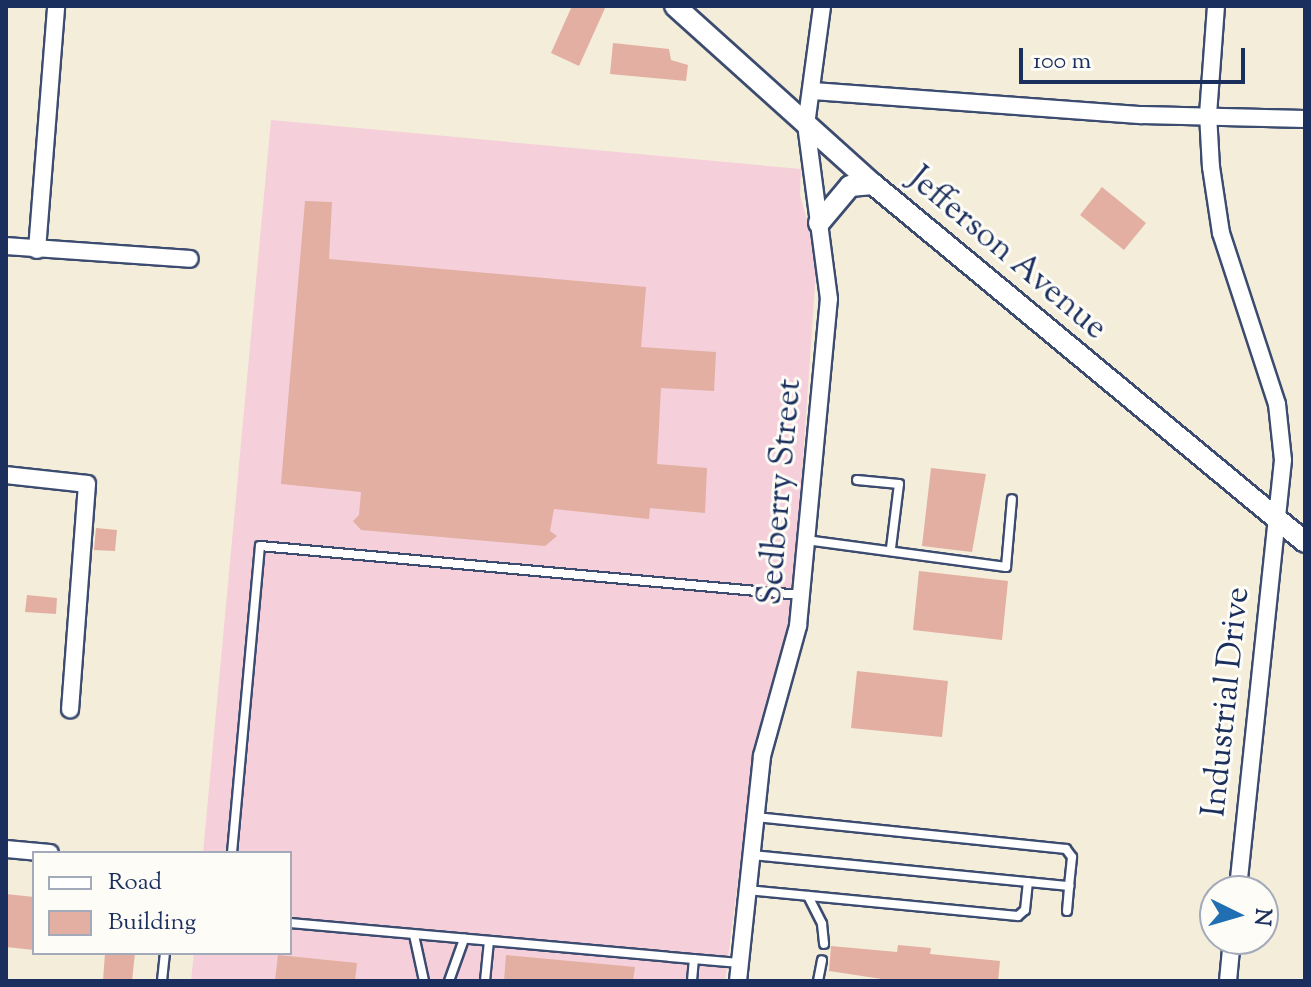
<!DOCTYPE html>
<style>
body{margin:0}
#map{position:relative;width:1311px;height:987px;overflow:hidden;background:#f4edd9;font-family:"Sorts Mill Goudy",serif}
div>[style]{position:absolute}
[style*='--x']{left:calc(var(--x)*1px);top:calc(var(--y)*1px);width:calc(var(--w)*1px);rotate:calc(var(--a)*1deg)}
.built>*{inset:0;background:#f5cfda}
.building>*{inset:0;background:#e2afa2}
.roads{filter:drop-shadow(2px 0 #3c4c70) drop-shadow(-2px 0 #3c4c70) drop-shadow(0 2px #3c4c70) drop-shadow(0 -2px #3c4c70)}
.service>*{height:8px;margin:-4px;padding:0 4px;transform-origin:4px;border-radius:4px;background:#fff}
.minor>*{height:16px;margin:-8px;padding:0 8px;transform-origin:8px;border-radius:8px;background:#fff}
.tertiary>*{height:20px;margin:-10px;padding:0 10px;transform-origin:10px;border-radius:10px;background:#fff}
span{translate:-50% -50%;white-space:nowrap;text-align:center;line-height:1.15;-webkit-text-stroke:6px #fdfcf7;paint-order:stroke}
.street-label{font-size:34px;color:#1b2f5e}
.frame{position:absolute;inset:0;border:8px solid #1b2f5e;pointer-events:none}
.legend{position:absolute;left:32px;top:851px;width:260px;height:104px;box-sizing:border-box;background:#fdfcf7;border:2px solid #a3aaba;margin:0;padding:10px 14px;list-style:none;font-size:24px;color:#1b2f5e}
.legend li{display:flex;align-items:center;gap:16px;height:40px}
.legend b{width:40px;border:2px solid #a3aaba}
.north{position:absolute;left:1199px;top:875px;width:80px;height:80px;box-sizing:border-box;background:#fdfcf7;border:2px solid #a3aaba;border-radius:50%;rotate:95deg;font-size:22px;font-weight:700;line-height:32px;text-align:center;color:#1b2f5e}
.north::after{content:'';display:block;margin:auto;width:28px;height:36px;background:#1f6fb2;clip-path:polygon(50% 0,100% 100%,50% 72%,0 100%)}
.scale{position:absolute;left:1019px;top:48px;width:226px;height:36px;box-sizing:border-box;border:4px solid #1b2f5e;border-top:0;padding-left:10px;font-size:24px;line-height:28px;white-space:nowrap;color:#1b2f5e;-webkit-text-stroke:6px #fdfcf7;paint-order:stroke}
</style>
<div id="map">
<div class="built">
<i style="clip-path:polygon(271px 120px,801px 169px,800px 195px,817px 257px,791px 629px,753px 763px,725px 981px,191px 981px,194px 953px,290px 953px,290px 853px,203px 853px)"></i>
</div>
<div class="building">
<i style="clip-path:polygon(572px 6px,606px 6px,579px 66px,551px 53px)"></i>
<i style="clip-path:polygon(613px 43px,669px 49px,671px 60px,688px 65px,686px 81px,610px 74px)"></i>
<i style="clip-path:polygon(1102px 187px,1146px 223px,1124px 250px,1080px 215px)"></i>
<i style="clip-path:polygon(305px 201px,332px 202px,329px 259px,646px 287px,641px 347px,716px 352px,714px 391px,661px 388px,657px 464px,707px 468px,705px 513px,650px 508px,649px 519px,554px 509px,550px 531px,557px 536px,545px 546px,361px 530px,353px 521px,359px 515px,361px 492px,281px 484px)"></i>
<i style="clip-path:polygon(931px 468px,986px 474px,972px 552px,922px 546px)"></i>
<i style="clip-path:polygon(96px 528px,117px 530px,115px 551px,94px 550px)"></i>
<i style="clip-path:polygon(919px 571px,1008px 581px,1002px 640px,913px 630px)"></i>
<i style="clip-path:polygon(27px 595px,57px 598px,56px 614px,25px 612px)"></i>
<i style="clip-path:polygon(857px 671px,948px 681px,942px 737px,851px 728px)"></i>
<i style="clip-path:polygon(6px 894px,34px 897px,34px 950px,6px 947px)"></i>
<i style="clip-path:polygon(898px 945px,931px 948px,930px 954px,1000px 961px,998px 981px,895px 981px,829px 971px,831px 946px,897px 952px)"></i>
<i style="clip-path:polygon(105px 953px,135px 953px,132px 981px,103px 981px)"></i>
<i style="clip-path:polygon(278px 955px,357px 963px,355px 981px,275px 981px)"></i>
<i style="clip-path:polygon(506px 955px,635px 967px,633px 981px,504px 981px)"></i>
</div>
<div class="roads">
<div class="service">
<i style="--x:857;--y:480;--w:42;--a:5.4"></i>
<i style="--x:899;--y:484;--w:64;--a:97.1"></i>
<i style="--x:806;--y:540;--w:202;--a:7.7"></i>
<i style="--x:1006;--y:567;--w:68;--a:-85"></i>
<i style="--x:232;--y:853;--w:308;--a:-84.8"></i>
<i style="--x:260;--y:546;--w:543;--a:5.18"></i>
<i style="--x:752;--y:855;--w:319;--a:5.6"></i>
<i style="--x:1069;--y:886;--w:29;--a:-84"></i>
<i style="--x:1072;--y:857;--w:10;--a:-127"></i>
<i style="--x:1066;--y:849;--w:312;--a:-174.1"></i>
<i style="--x:747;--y:890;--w:272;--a:5.5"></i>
<i style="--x:1018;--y:916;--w:9;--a:-41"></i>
<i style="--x:1025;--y:910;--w:28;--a:-84"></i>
<i style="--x:808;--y:896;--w:31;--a:63"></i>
<i style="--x:822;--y:924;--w:20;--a:84"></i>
<i style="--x:1067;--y:911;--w:25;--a:-85"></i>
<i style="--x:290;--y:923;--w:451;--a:5.1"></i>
<i style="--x:414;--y:935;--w:47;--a:77.7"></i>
<i style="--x:162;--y:981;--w:28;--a:-84"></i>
<i style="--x:449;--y:981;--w:45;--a:-70.3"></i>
<i style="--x:485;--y:981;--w:40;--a:-84.3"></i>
<i style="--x:692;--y:981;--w:22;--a:-85"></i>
<i style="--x:818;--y:981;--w:21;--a:-79"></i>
</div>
<div class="minor">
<i style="--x:1216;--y:6;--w:108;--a:94.2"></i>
<i style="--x:1208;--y:114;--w:53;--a:86.8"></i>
<i style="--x:1211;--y:167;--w:67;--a:81.4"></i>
<i style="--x:1221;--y:233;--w:180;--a:71.9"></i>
<i style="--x:1277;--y:404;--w:56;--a:83.9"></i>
<i style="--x:1283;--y:460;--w:433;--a:96"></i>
<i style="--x:813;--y:91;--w:330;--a:4.2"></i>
<i style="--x:1142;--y:115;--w:163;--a:1.4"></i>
<i style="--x:6;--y:246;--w:184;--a:4"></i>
<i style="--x:37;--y:250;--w:245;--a:-85.5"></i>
<i style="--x:6;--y:475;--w:81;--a:6.3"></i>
<i style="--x:87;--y:484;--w:226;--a:94.3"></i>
<i style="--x:6;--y:849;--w:44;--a:5.2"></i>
<i style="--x:738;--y:981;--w:226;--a:-83.9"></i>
<i style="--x:762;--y:756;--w:135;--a:-74.5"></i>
<i style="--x:798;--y:626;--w:328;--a:-84.6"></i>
<i style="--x:829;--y:299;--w:176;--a:-97.5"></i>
<i style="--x:806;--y:125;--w:120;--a:-82.3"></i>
<i style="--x:1228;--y:981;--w:42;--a:-84.6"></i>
</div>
<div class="tertiary">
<i style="--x:675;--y:6;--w:266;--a:42"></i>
<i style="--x:873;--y:184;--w:561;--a:39.65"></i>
<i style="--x:819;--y:223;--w:48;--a:-50"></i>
<i style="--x:850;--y:186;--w:23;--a:-5"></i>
</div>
</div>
<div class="street-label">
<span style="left:1007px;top:254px;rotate:40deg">Jefferson Avenue</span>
<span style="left:781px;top:492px;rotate:-85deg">Sedberry Street</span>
<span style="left:1227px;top:702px;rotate:-84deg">Industrial Drive</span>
</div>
<div class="frame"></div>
<ul class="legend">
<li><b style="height:10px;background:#fff"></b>Road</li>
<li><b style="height:22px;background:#e2afa2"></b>Building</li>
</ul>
<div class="north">N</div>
<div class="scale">100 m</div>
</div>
